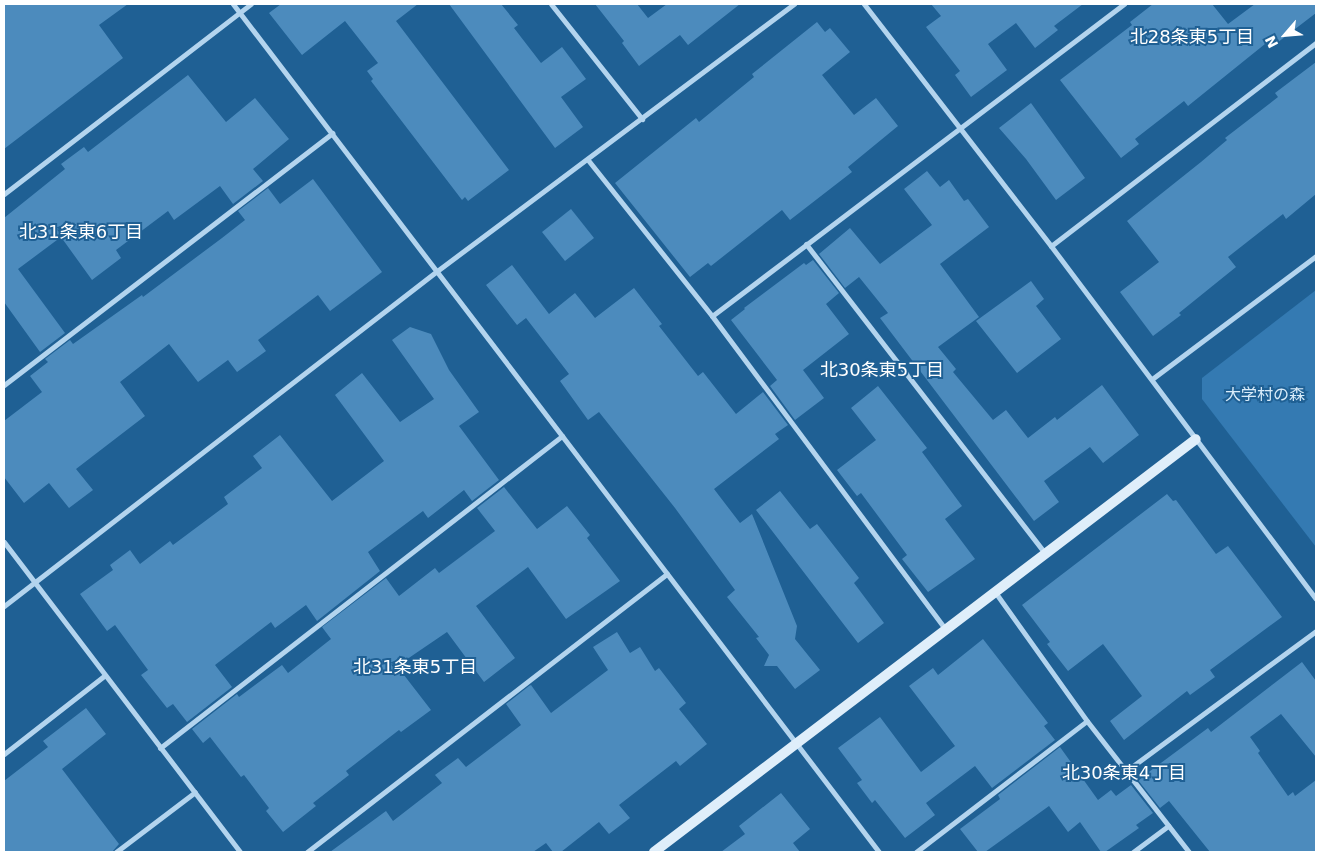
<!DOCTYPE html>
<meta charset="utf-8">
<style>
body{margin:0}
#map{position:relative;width:1320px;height:856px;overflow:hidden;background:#1f6094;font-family:"DejaVu Sans","Noto Sans JP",sans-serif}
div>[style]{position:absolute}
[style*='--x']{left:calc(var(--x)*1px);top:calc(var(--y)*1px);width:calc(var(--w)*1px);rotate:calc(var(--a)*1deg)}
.green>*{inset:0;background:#347ab2}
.building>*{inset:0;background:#4c8bbd}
.street>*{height:5px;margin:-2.5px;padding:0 2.5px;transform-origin:2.5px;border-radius:2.5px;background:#b3d4ee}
.secondary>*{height:10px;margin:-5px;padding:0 5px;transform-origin:5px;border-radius:5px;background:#dfeefa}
span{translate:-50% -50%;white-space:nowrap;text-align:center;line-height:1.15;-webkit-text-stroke:4px #1f6094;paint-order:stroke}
.park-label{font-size:16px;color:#d9ecfa}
.neighbourhood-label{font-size:18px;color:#fff}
.frame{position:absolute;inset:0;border:5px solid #fff;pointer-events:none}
.north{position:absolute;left:1260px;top:10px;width:50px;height:50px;-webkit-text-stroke:4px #1f6094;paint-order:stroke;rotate:243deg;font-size:14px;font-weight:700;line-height:20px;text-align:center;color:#fff}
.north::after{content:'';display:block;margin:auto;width:18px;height:22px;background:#fff;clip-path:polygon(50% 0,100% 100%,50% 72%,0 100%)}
</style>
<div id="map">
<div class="green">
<i style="clip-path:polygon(1316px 290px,1316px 547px,1202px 399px,1202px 378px)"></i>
</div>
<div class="building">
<i style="clip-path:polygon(4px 4px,128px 4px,99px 25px,123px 58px,4px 149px)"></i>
<i style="clip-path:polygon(281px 4px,418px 4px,396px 21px,509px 170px,468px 201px,465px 197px,462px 200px,371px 81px,373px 79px,367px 71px,378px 63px,345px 21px,302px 55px,269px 13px)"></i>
<i style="clip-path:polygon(449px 4px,501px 4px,518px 25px,514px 28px,541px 63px,562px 47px,586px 79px,561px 97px,583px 127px,555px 148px)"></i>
<i style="clip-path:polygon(595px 4px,637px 4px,648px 18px,667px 4px,740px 4px,688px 45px,680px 35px,639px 66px,622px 43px,624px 41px)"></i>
<i style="clip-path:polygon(931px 4px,1083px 4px,1054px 26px,1058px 30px,1035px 48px,1016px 23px,988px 44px,1007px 70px,971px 97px,955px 75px,960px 71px,926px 27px,941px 16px)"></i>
<i style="clip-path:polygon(1153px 4px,1212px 4px,1228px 24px,1255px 4px,1316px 4px,1316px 13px,1269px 49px,1265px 44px,1188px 106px,1184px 101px,1135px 139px,1139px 144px,1121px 158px,1060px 80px,1132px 25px,1130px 22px)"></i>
<i style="clip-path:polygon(817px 22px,825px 32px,830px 28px,850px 52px,822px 75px,854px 115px,876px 98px,898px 126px,848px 167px,852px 172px,790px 220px,782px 210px,711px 266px,708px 263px,690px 277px,615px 183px,696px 118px,699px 122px,754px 77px,752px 74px)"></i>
<i style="clip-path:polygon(1316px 62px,1316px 194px,1286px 219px,1283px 214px,1228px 257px,1236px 267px,1179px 313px,1181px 315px,1153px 336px,1120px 292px,1159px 262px,1127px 221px,1201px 162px,1227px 140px,1225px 138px,1278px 97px,1275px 93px)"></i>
<i style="clip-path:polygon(188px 75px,226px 122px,255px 98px,289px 139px,253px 169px,263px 181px,233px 204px,220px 186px,174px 220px,168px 211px,116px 250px,121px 258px,92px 280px,61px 237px,18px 269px,65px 333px,40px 352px,4px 302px,4px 218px,65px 169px,61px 164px,84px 147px,88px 152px)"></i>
<i style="clip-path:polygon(1031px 103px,1085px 178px,1056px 200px,1026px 159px,999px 128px)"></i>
<i style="clip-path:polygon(927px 171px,940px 187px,949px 180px,964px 201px,968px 199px,989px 227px,940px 264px,979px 317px,938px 347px,956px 369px,953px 372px,993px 420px,1006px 410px,1028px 438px,1055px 417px,1057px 420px,1102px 385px,1139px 435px,1103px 463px,1090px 447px,1044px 481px,1059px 502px,1034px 521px,880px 318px,888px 313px,859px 277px,845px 288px,819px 254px,850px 228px,880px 264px,932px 225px,904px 189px)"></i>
<i style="clip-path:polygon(313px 179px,382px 272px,330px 311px,318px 295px,258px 340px,266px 351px,237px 372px,228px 360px,198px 382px,169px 344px,120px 382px,145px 416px,76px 469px,93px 490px,69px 508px,49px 483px,24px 503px,4px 477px,4px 421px,42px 392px,30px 376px,48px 362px,45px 359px,70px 340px,73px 344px,142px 295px,143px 297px,222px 238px,245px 220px,238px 211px,268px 188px,280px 204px)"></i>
<i style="clip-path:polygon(571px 209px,594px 238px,565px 261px,542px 232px)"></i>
<i style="clip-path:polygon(813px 260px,839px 293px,826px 304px,849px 334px,803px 370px,824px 398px,795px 420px,770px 386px,777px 380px,731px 320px,745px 309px,744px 308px,804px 263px,806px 265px)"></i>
<i style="clip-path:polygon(512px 265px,549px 314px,575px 293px,595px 318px,634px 288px,662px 324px,659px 326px,698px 376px,703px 372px,736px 414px,763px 392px,788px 425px,775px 434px,779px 439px,714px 489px,740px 523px,752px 514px,797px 626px,795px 639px,820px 670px,795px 689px,777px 666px,764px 666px,769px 655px,756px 638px,759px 637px,727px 597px,735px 590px,675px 508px,599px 412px,588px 420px,560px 381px,569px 374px,526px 318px,517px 325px,486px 285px)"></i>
<i style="clip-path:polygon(1031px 281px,1044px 299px,1036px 306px,1061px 339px,1017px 373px,976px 321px)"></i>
<i style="clip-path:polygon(410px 327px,431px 334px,449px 370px,479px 412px,459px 426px,499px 480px,472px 501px,464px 490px,428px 518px,423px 511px,368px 552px,380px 571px,317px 621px,306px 605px,275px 628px,271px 622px,215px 665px,232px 687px,187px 722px,173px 704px,167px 708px,141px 675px,148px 670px,115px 625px,107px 631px,80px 594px,113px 570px,110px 565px,130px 550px,140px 564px,170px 541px,173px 545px,228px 504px,224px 497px,262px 468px,253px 456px,280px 435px,332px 501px,384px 461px,335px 395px,362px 373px,400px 422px,434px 399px,392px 340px)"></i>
<i style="clip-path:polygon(878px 386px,927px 448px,922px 452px,962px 506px,945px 519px,975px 559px,928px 592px,902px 559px,907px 555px,861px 493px,857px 496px,837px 470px,876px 440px,851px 408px)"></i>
<i style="clip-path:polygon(504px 487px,537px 529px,567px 506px,590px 535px,587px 538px,620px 581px,566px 619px,528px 567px,476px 606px,515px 658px,484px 682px,447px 632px,397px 666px,431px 710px,401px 732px,399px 730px,346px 771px,349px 775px,313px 803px,316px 806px,283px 832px,266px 811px,269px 808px,244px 775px,241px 777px,210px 737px,203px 743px,192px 729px,237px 694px,239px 697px,282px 665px,288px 673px,331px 639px,322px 627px,386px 578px,399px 596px,435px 568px,439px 573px,495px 531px,477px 508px)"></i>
<i style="clip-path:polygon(780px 491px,810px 529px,817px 524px,859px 578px,854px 583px,884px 623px,858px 643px,756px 510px)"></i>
<i style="clip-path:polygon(1167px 494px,1173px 501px,1176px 500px,1216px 554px,1228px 546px,1282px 617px,1210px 670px,1215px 677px,1190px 695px,1187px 691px,1124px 740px,1110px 721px,1142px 696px,1103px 644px,1068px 671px,1047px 644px,1050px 642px,1022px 605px)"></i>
<i style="clip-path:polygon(617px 632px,630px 653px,640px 647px,655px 671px,659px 668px,686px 703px,679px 709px,707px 744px,680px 766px,676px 761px,619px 805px,630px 818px,609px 834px,599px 822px,561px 852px,553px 852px,546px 843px,533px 852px,330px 852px,386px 811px,393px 821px,442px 783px,435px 775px,458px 758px,466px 767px,521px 725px,506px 704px,529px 686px,531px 685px,551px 713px,608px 670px,593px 647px)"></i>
<i style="clip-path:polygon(983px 639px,1048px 723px,1044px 726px,1055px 740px,992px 788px,975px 766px,926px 803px,935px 815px,905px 838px,875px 800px,872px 803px,857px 783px,862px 780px,838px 748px,880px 717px,921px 772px,955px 746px,909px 686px,933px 668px,938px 675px)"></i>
<i style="clip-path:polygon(1302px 662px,1316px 681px,1316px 757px,1281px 714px,1250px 737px,1260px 751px,1258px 753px,1288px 796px,1293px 792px,1295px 796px,1316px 780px,1316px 852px,1210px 852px,1169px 801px,1160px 808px,1138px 780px,1208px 728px,1211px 732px)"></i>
<i style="clip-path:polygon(86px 708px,106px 734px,62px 769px,119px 844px,112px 852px,4px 852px,4px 781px,48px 747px,43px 741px)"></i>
<i style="clip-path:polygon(1060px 747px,1098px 800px,1111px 790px,1116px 796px,1131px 785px,1153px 813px,1136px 825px,1139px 828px,1105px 852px,1101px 852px,1080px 822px,1068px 832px,1049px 806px,985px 852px,978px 852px,960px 829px,1000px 799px,998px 795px)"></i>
<i style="clip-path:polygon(781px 793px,810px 829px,793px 843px,800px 852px,721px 852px,745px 834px,739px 826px)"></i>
</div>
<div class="street">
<i style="--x:233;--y:4;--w:1066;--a:52.7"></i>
<i style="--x:551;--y:4;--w:147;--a:51.6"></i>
<i style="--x:864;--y:4;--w:306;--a:52.3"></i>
<i style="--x:1051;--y:246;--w:441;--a:53.1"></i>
<i style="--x:588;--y:160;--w:199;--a:51.5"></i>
<i style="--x:712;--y:316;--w:390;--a:53.3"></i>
<i style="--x:4;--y:194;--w:312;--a:-37.6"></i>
<i style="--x:806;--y:244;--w:391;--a:52.3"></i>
<i style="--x:1051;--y:246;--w:334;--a:-37.5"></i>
<i style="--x:712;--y:316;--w:517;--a:-37.14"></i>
<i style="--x:1152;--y:379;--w:205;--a:-36.9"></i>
<i style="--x:4;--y:385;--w:414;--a:-37.5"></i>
<i style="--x:4;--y:542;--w:390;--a:52.7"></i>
<i style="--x:995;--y:592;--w:158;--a:54.5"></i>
<i style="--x:1087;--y:721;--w:166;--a:52.1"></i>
<i style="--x:4;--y:606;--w:547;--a:-37.73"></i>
<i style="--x:437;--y:271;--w:446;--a:-36.8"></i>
<i style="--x:160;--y:748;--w:509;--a:-37.82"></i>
<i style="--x:4;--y:754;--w:128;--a:-38"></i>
<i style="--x:1126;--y:771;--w:236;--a:-36.4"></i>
<i style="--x:116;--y:852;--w:99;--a:-37.2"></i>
<i style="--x:307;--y:852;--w:455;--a:-37.7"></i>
<i style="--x:916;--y:852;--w:215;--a:-37.5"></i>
<i style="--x:1133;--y:852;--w:44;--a:-36.6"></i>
</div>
<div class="secondary">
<i style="--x:654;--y:852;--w:681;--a:-37.31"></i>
</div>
<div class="park-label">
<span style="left:1265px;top:395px">大学村の森</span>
</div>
<div class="neighbourhood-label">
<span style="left:1192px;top:37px">北28条東5丁目</span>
<span style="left:81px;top:232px">北31条東6丁目</span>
<span style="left:882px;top:370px">北30条東5丁目</span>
<span style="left:415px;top:667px">北31条東5丁目</span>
<span style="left:1124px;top:773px">北30条東4丁目</span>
</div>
<div class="frame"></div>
<div class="north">N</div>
</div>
